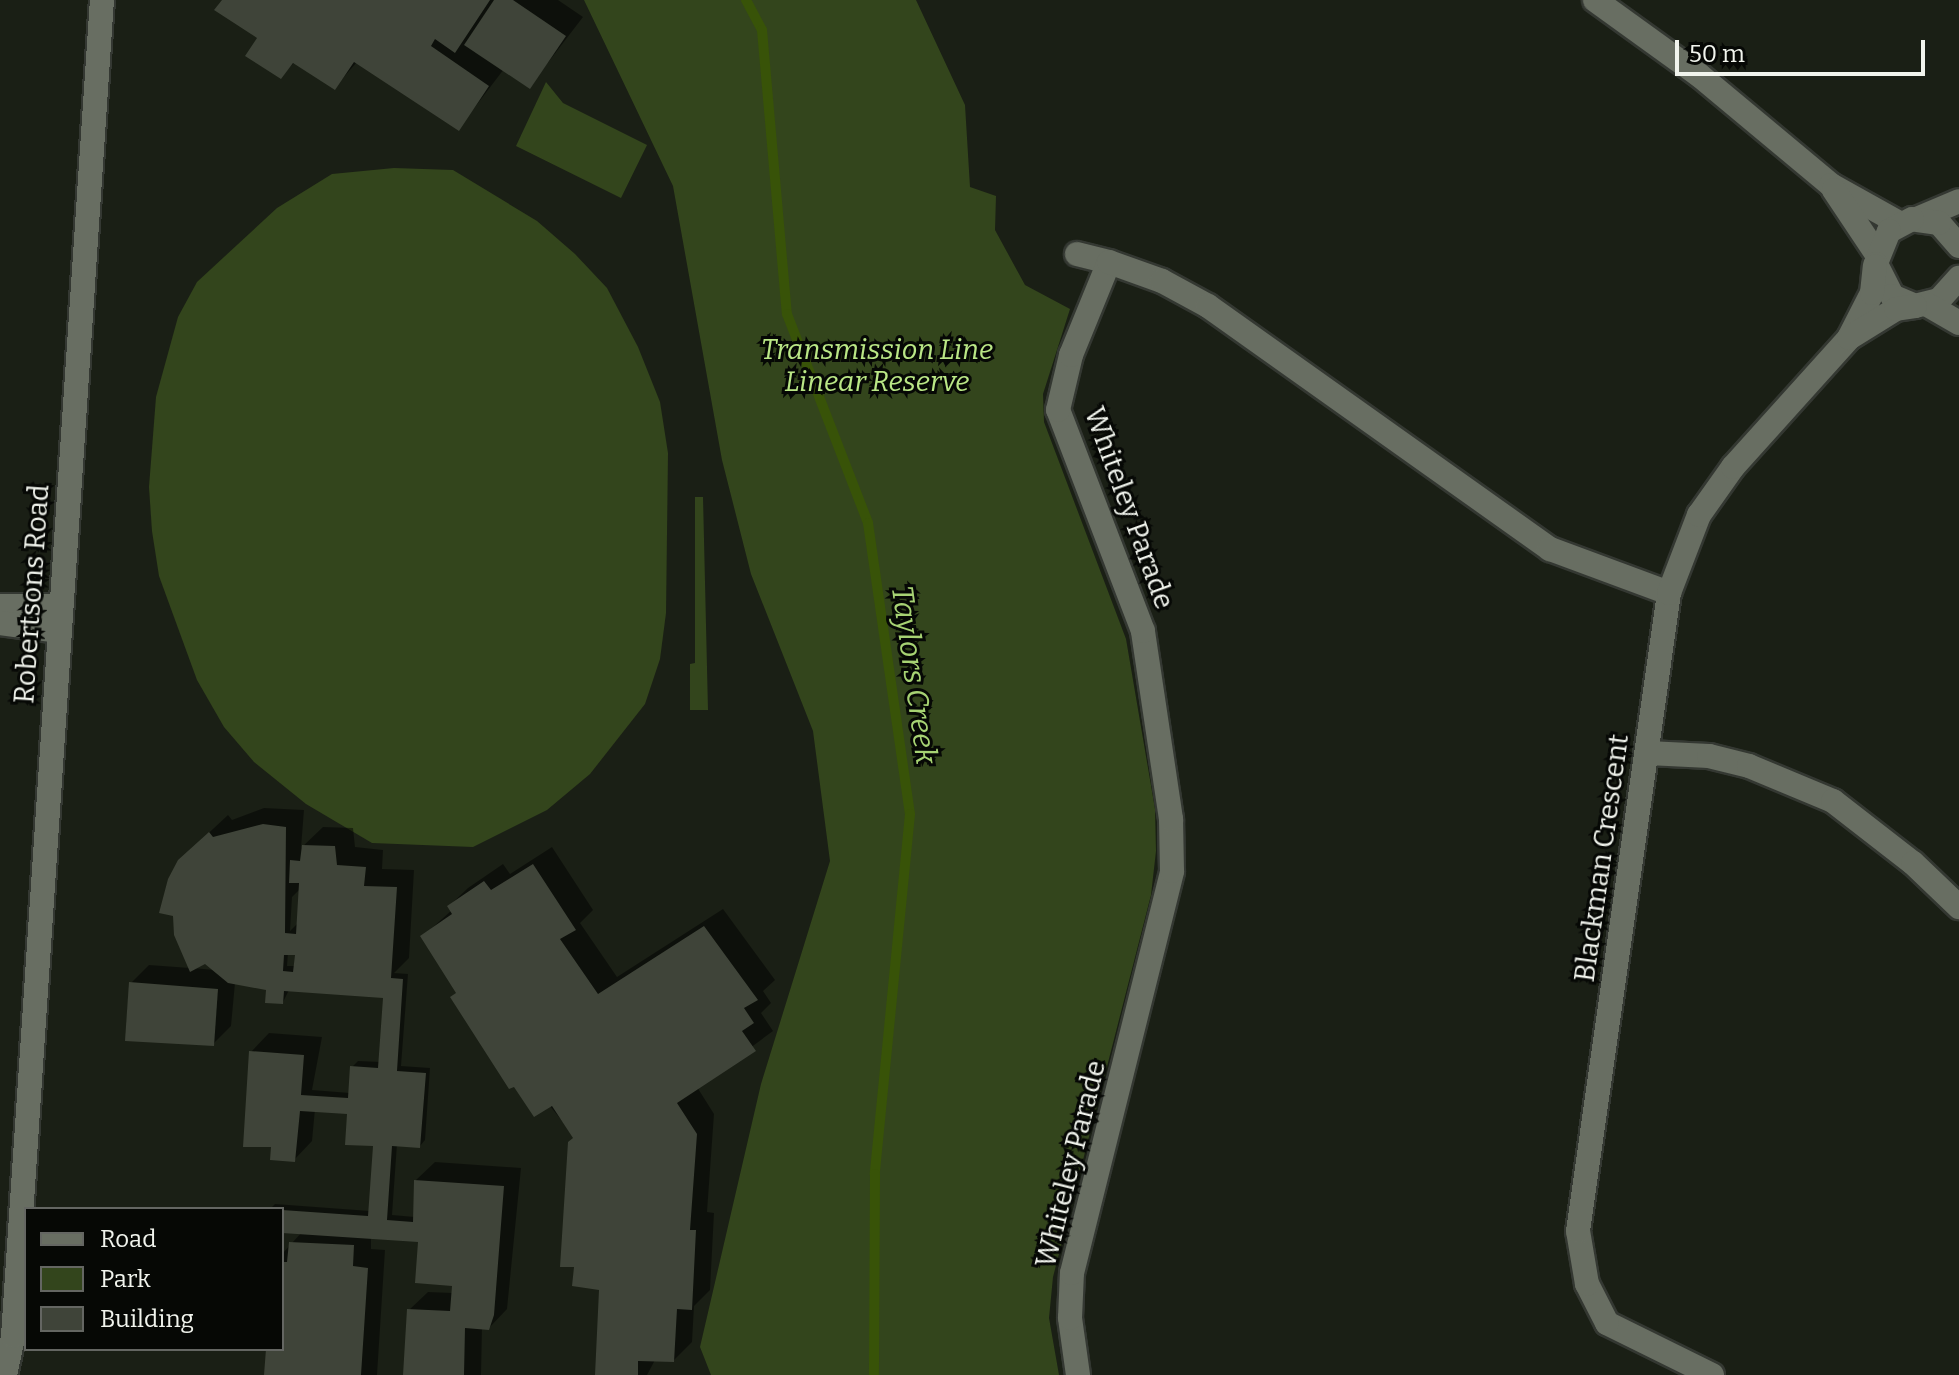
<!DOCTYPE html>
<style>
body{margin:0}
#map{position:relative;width:1959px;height:1375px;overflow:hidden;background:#1a1f15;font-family:Bitter,serif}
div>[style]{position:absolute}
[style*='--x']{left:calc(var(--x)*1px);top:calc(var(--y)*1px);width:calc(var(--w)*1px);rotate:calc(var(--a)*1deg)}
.green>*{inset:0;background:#33451c}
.shadow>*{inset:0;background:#0007}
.stream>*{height:10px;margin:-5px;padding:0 5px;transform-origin:5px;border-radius:5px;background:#385308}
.building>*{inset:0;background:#3f4439}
.roads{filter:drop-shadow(2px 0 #343832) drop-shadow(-2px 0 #343832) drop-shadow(0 2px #343832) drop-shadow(0 -2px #343832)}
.minor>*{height:24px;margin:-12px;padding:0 12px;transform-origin:12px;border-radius:12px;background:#686e62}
.tertiary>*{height:24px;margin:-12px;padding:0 12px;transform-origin:12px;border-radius:12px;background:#686e62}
span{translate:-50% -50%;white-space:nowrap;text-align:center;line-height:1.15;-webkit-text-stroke:6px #060805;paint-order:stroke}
.park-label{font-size:28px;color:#bae786;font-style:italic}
.street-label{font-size:28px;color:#f1f4ed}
.water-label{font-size:30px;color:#a7d373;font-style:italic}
.legend{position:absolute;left:24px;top:1207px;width:260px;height:144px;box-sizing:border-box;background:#060805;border:2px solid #646662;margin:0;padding:10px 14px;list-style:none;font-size:24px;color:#f1f4ed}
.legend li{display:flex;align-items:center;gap:16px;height:40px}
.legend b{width:40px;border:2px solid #646662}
.scale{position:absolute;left:1675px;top:40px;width:250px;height:36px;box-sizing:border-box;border:4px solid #f1f4ed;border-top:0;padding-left:10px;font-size:24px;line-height:28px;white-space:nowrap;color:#f1f4ed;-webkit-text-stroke:6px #060805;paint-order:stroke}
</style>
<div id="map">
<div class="green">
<i style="clip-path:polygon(584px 0,916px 0,965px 105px,970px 187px,996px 196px,995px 230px,1025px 285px,1070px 309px,1043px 394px,1044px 422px,1126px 639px,1155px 809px,1156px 851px,1151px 895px,1053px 1277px,1049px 1318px,1059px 1375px,711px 1375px,700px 1347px,761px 1084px,830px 861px,813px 731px,751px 574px,722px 460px,673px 186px)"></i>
<i style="clip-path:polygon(546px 82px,563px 103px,647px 145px,621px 198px,516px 146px)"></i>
<i style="clip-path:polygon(394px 168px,453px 170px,537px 221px,575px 254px,607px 288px,638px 347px,660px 402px,668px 453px,666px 613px,660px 659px,645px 704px,590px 774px,547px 810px,473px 847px,372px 843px,306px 804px,254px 762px,224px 727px,197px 680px,159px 576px,152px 531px,149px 487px,156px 397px,178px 317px,197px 282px,277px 208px,332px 174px)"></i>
<i style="clip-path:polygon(695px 497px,703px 497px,708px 710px,690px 710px,690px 664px,695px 663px)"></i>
</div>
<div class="shadow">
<i style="clip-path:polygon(224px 0,558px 0,583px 17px,530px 86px,504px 69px,459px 128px,357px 62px,334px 88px,295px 62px,280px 76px,260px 37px)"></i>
<i style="clip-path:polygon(evenodd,264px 808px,304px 810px,301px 848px,323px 827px,353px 828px,355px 847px,383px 850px,382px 869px,414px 870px,409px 958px,394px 973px,408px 974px,401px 1066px,430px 1068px,425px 1140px,420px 1146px,397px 1144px,392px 1215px,415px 1217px,416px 1180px,435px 1162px,521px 1168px,507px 1309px,489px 1328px,482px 1327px,481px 1375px,405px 1375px,409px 1310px,428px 1292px,453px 1293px,454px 1284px,420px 1240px,371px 1237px,371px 1249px,385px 1250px,377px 1375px,266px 1375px,268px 1349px,282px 1349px,282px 1254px,302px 1232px,282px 1231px,282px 1209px,270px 1209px,275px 1204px,370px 1211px,375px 1144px,349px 1112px,315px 1109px,312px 1141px,294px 1160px,273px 1145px,251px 1052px,269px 1033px,322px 1037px,312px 1090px,350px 1093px,352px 1067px,358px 1061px,381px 1062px,385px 996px,289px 990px,283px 1002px,268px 989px,235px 983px,231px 1026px,213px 1044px,131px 983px,149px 965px,190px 968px,199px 842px,228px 815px,232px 820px,264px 808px,301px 888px,299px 922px,290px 931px,292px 897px,301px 888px,264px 808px,288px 953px,297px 954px,296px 966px,287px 966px,288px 953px,264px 808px,205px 961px,215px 970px,192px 968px,205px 961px)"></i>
<i style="clip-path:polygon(552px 847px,593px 910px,580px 923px,617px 977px,723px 909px,775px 980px,763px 991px,771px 1003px,761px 1013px,773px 1031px,697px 1087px,714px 1114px,707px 1212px,714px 1213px,710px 1290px,694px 1306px,692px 1342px,674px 1360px,655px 1360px,647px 1375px,597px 1375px,601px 1288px,575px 1137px,458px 992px,422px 937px,452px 910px,449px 906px,468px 888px,503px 864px,510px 874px)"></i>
</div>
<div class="stream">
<i style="--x:746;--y:0;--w:34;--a:62"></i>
<i style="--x:762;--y:30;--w:285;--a:85"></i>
<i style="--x:787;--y:314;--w:224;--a:68.8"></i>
<i style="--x:868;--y:523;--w:294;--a:81.8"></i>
<i style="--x:910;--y:814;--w:362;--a:95.6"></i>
<i style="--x:875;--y:1174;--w:201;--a:90.3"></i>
</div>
<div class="building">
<i style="clip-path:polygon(222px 0,490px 0,455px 53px,435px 39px,431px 46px,489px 86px,459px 131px,354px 62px,335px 90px,293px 63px,281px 79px,245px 56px,257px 38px,214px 10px)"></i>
<i style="clip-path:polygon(494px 0,513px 0,566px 36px,530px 89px,464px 45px)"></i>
<i style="clip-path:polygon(evenodd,263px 824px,286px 827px,285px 933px,296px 934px,299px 883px,289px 883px,290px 860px,300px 861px,302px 845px,335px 846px,337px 865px,366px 867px,364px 886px,397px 887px,391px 978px,403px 979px,397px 1071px,426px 1073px,420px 1148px,392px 1146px,387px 1220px,413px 1222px,414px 1180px,504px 1186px,494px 1315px,489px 1330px,465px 1328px,464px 1375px,403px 1375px,407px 1309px,450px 1311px,452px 1286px,415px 1283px,418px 1242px,282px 1233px,282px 1210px,368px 1216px,373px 1146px,345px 1145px,347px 1114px,300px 1111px,295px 1162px,270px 1160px,271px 1147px,243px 1147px,249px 1051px,304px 1055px,301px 1095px,348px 1098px,350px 1066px,378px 1068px,383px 998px,284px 991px,283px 1004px,265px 1003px,266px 990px,228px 983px,205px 964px,190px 972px,174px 935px,173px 916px,159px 913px,168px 879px,178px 860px,209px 832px,213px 837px,263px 824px,284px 955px,295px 955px,293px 972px,283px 971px,284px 955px)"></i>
<i style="clip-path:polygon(533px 864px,576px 930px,560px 939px,598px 994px,704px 926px,758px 1000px,744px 1008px,754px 1023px,742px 1031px,756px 1051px,677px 1103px,697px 1134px,690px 1230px,696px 1230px,692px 1310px,677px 1309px,674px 1362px,638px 1361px,638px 1375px,595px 1375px,599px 1290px,572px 1286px,574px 1267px,560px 1267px,568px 1142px,573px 1138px,552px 1106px,534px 1117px,514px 1087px,509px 1089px,450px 997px,456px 993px,420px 936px,452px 914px,447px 906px,484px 881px,491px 890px)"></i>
<i style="clip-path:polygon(129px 982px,218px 989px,214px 1046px,125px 1041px)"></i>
<i style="clip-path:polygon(289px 1242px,354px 1245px,353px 1266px,368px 1268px,361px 1375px,264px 1375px,266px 1349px,282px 1349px,282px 1262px,287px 1262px)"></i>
</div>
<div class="roads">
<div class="minor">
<i style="--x:1595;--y:0;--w:128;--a:35.8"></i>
<i style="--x:1699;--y:75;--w:172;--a:39.8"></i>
<i style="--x:1831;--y:185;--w:78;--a:29.2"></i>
<i style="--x:1834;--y:190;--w:76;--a:56.3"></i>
<i style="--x:1919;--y:218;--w:43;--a:-23"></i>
<i style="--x:1959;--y:246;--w:30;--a:-131"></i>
<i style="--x:1939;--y:223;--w:27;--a:-172"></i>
<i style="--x:1912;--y:219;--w:26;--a:152"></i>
<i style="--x:1889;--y:231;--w:35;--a:112"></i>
<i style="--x:1876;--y:264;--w:36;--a:63"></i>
<i style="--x:1892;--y:296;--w:25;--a:23"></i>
<i style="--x:1915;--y:306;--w:25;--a:-14"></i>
<i style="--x:1939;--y:300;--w:30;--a:-48"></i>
<i style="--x:1077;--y:254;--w:33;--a:14"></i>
<i style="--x:1928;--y:305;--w:36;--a:30"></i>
<i style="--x:1850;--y:336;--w:48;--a:-62.9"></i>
<i style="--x:1872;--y:293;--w:27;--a:-84"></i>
<i style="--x:0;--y:606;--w:61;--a:0"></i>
<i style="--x:0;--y:623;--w:60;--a:7.7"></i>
<i style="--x:1648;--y:753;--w:61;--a:2.8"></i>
<i style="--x:1709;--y:756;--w:41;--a:14"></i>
<i style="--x:1749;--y:766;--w:91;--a:22.6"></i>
<i style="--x:1833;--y:801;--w:101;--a:37.8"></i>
<i style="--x:1913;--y:863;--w:64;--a:43.7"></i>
<i style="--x:1078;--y:1375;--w:58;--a:-98"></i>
<i style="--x:1070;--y:1318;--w:45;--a:-87.5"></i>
<i style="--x:1072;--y:1273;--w:414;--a:-76"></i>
<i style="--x:1172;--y:871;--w:52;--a:-91.1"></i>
<i style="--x:1171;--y:819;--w:190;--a:-98.5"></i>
<i style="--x:1143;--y:631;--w:237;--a:-111"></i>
<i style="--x:1058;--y:410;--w:57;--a:-76.7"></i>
<i style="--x:1071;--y:355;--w:100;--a:-67.8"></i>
<i style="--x:1109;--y:262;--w:56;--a:19.7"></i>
<i style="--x:1162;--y:281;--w:52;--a:28.5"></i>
<i style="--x:1208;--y:306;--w:420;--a:35.4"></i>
<i style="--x:1550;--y:549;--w:127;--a:20.3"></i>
<i style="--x:1712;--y:1375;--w:117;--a:-153.7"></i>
<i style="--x:1607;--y:1323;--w:44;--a:-117.1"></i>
<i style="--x:1587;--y:1284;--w:54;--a:-99.6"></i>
<i style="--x:1578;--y:1231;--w:644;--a:-81.88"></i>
<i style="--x:1669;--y:593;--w:84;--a:-69"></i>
<i style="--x:1699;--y:515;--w:59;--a:-54.7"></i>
<i style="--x:1733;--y:467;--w:173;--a:-48"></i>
<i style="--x:1849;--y:338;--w:55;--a:-31.7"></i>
<i style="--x:1896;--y:309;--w:19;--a:-9"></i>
</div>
<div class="tertiary">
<i style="--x:5;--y:1375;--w:40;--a:-78"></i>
<i style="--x:13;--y:1336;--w:1339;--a:-86.19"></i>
</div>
</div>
<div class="park-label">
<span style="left:877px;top:366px">Transmission Line<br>Linear Reserve</span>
</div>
<div class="street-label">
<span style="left:1129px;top:508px;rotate:70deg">Whiteley Parade</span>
<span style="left:32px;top:594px;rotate:-86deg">Robertsons Road</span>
<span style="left:1602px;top:858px;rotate:-82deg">Blackman Crescent</span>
<span style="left:1071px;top:1164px;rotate:-76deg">Whiteley Parade</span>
</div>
<div class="water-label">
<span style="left:914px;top:675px;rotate:82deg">Taylors Creek</span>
</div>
<ul class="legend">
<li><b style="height:10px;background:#686e62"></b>Road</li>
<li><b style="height:22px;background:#33451c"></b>Park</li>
<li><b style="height:22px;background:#3f4439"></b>Building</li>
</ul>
<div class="scale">50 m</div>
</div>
